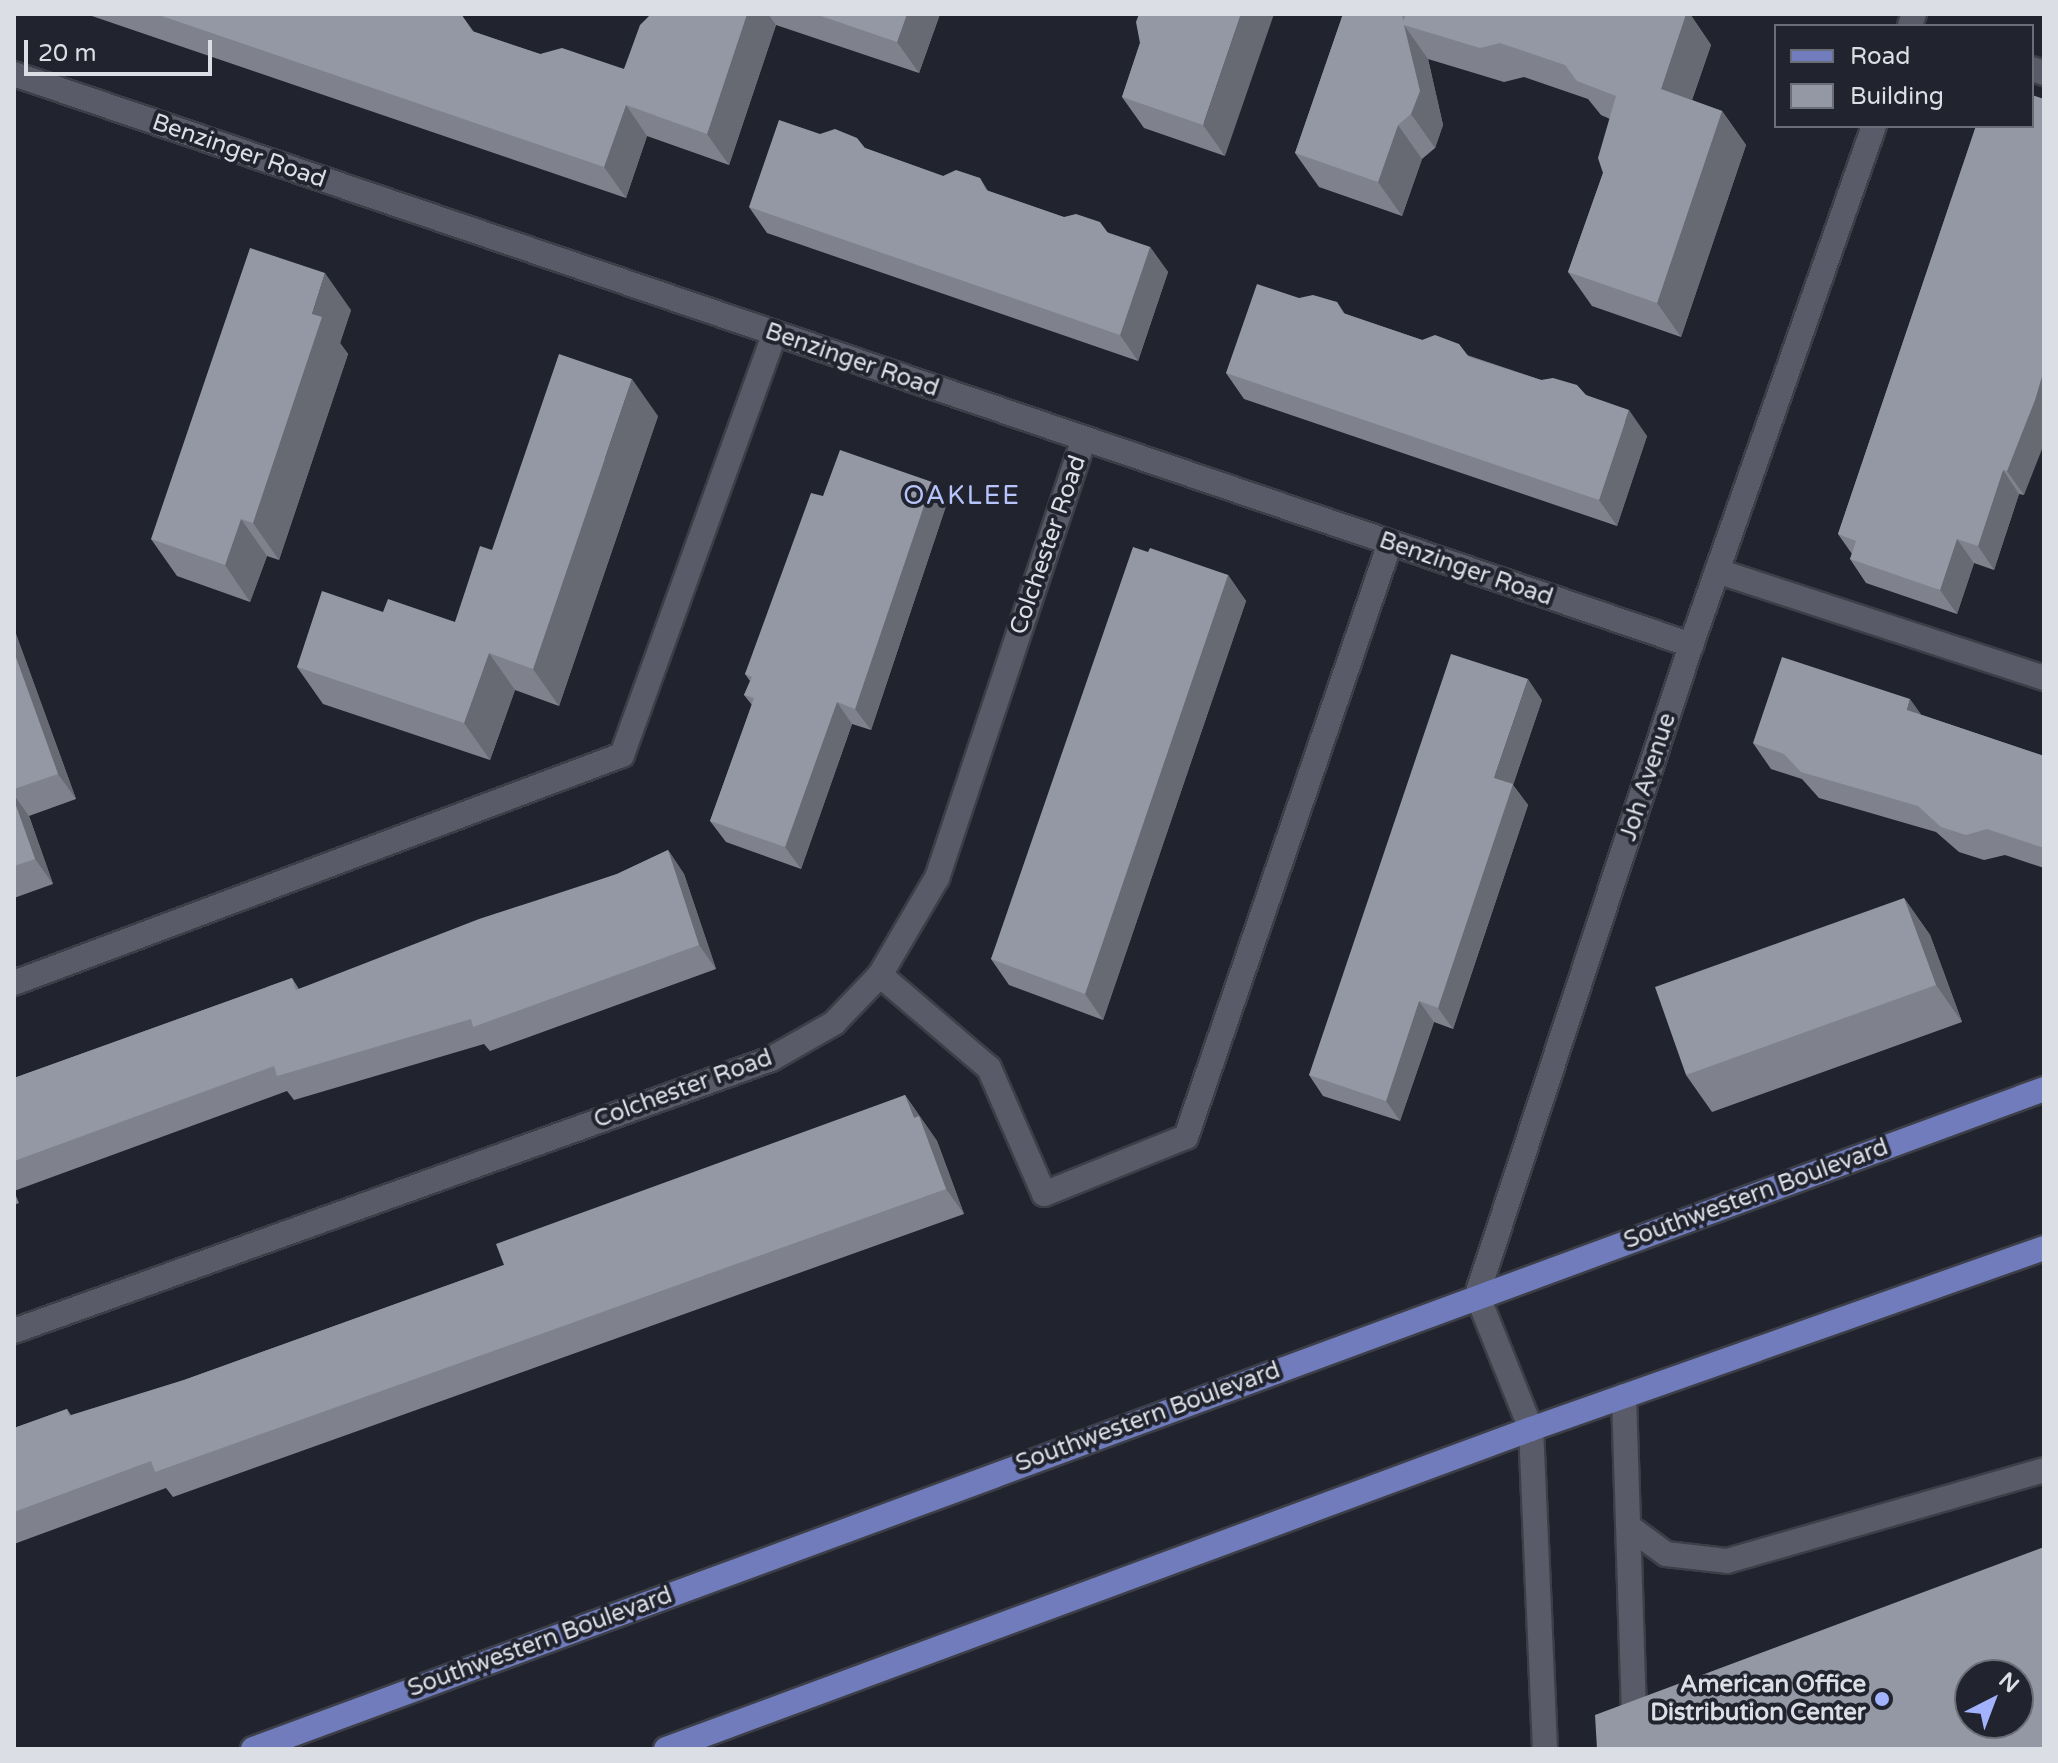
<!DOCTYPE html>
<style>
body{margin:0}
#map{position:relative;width:2058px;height:1763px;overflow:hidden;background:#21242e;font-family:"Varela Round",sans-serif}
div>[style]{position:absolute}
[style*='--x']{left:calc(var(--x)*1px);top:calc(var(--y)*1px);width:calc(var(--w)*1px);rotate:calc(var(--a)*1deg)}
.roads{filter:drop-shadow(2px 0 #3d3f48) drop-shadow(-2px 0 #3d3f48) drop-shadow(0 2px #3d3f48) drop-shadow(0 -2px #3d3f48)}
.minor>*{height:24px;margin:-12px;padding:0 12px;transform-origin:12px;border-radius:12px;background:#595c68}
.major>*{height:24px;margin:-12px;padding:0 12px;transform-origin:12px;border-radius:12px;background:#707cbb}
.wall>*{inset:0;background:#7f828d}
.shaded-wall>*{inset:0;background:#686a73}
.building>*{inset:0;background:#9497a4}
.dots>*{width:22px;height:22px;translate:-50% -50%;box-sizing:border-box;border:4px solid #21242e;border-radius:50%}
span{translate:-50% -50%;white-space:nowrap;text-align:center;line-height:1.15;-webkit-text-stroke:8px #21242e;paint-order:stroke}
.street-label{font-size:24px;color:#dcdee5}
.poi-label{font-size:24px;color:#dcdee5;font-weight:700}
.right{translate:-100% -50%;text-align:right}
.neighbourhood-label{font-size:26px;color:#b7c4fc;letter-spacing:2px}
.frame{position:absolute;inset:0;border:16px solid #dcdee5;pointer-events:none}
.legend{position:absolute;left:1774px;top:24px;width:260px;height:104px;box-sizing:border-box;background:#21242e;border:2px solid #6c6e77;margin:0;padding:10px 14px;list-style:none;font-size:24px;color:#dcdee5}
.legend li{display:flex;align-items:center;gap:16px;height:40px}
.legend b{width:40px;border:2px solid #6c6e77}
.north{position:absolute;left:1954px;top:1659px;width:80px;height:80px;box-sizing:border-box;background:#21242e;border:2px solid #6c6e77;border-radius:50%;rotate:42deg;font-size:22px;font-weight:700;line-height:32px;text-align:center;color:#dcdee5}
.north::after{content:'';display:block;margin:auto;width:28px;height:36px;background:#a2b2fd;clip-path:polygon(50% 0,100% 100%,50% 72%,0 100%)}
.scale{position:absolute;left:24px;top:40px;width:188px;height:36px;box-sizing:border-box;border:4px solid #dcdee5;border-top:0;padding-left:10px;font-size:24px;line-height:28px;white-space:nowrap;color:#dcdee5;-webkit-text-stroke:6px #21242e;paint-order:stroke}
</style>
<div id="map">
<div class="roads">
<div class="minor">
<i style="--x:1910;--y:26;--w:13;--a:-72"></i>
<i style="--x:2032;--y:69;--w:13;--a:18"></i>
<i style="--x:14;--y:74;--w:1772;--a:18.8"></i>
<i style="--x:1717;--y:571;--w:344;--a:18.1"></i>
<i style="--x:880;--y:975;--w:143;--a:40.5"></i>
<i style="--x:989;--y:1068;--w:137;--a:66.4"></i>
<i style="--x:1044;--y:1194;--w:153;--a:-21.9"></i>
<i style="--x:1186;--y:1137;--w:628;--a:-71.05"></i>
<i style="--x:14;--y:983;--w:649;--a:-20.56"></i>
<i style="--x:622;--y:755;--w:448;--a:-70.1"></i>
<i style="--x:14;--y:1331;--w:804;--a:-19.76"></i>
<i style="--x:771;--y:1059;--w:73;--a:-29.7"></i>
<i style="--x:834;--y:1023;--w:66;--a:-46.2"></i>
<i style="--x:880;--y:975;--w:113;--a:-59.6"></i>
<i style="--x:937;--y:878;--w:463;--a:-71.5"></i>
<i style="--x:1624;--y:1396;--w:322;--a:88.2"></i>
<i style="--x:1629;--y:1527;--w:46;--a:36.1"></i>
<i style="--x:1666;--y:1554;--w:61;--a:6.5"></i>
<i style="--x:1727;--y:1561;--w:330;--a:-16"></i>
<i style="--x:1545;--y:1749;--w:320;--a:-92.5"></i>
<i style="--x:1531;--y:1429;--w:144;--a:-111.9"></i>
<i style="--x:1477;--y:1295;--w:684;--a:-71.78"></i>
<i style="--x:1691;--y:645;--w:550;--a:-70.58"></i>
</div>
<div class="major">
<i style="--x:253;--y:1749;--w:1909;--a:-20.23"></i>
<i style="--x:666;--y:1749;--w:922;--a:-20.3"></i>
<i style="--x:1531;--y:1429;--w:544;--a:-19.43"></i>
</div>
</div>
<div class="wall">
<i style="clip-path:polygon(86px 14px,461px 14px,474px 32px,540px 54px,624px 69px,651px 14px,940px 14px,919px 73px,776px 25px,729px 165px,647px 136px,626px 198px)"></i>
<i style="clip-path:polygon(1139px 14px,1225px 156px,1144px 128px,1122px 97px,1140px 43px)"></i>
<i style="clip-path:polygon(1343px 14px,1690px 14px,1711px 45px,1692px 100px,1722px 111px,1746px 145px,1681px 337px,1592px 306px,1568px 272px,1603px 173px,1610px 119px,1601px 115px,1588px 99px,1524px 77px,1504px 82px,1428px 59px,1443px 125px,1435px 148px,1422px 159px,1402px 216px,1319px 187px,1295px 153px)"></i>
<i style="clip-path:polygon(1976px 126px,2024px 495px,2019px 494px,1994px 570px,1974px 563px,1957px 614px,1866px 583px,1850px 559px,1852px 554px,1838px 534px)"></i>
<i style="clip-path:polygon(865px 148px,943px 176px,980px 178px,988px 191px,1150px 247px,1168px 272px,1138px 361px,767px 233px,749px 207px)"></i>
<i style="clip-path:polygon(1299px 298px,1337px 302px,1345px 314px,1586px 395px,1647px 436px,1617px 526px,1244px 399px,1226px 373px)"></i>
<i style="clip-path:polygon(351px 310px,340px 343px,348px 354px,279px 560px,267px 556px,250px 602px,177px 576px,151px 539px)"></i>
<i style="clip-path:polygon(658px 416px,559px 706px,515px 690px,490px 760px,323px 704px,297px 667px,383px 612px,455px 622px,492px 550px)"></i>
<i style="clip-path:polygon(823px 496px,947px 503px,871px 730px,852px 724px,801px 869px,726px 842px,710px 821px,752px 705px,744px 695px,750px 681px,745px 674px)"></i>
<i style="clip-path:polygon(1148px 552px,1228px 575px,1246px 601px,1103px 1020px,1009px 985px,991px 959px)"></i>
<i style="clip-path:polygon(14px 629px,76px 799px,29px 816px,53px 884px,14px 898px)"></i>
<i style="clip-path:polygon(1542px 700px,1513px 785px,1528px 805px,1453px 1029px,1434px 1022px,1400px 1121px,1323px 1096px,1309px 1075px)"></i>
<i style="clip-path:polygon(1922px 715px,2044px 756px,2044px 868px,2005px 855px,1984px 860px,1959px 852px,1936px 832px,1819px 798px,1802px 779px,1771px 769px,1753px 743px)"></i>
<i style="clip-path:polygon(668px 850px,684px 874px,716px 969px,490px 1051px,484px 1044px,294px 1100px,287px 1091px,14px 1191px,19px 1203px,14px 1205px,14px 1078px,292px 978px,299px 989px,617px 874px)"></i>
<i style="clip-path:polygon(1904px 898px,1930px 935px,1962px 1022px,1712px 1112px,1686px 1075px)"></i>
<i style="clip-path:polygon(905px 1095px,937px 1141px,964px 1214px,173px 1497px,166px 1488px,14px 1544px,14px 1428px,67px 1409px,71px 1415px,184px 1380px,504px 1265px)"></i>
</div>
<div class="shaded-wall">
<i style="clip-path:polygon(747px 14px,768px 14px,776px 25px,729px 165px,707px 134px)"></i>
<i style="clip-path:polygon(907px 14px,940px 14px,919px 73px,897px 42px)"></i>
<i style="clip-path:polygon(1241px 14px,1274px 14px,1225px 156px,1203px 125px)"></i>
<i style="clip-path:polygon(1686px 14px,1690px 14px,1711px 45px,1684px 123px,1661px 89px)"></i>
<i style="clip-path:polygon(1404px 25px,1428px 59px,1443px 125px,1435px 148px,1411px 114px)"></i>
<i style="clip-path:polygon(626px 105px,647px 136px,626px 198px,604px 167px)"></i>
<i style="clip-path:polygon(1722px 111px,1746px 145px,1681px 337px,1657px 303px)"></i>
<i style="clip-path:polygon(1398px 125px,1422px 159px,1402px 216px,1378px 182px)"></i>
<i style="clip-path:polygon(1150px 247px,1168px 272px,1138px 361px,1120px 335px)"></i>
<i style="clip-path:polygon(325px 273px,351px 310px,340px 343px,348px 354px,279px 560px,253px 523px,312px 314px)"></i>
<i style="clip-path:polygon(2044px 370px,2044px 444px,2024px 495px,2007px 471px)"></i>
<i style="clip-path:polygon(632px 379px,658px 416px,559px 706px,533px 669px)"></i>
<i style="clip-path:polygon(1629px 410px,1647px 436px,1617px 526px,1599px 500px)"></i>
<i style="clip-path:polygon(2003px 470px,2019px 494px,1994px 570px,1978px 546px)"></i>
<i style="clip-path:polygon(932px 482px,947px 503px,871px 730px,855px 709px)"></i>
<i style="clip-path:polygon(241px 519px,267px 556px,250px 602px,225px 565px)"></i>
<i style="clip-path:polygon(1957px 539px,1974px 563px,1957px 614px,1940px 590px)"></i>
<i style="clip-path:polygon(1228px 575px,1246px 601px,1103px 1020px,1085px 994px)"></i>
<i style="clip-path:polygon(14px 629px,15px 631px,76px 799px,58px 774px,14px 652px)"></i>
<i style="clip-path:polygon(489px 653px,515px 690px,490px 760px,464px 723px)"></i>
<i style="clip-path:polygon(1528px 679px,1542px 700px,1513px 785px,1528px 805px,1453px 1029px,1438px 1008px,1494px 778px)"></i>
<i style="clip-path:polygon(1910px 699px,1928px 724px,1907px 710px)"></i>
<i style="clip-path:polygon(837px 702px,852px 724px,801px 869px,785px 847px)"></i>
<i style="clip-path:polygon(14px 795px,29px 816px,53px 884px,35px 859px,14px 800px)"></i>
<i style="clip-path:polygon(668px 850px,684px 874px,716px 969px,699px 945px)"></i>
<i style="clip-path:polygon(1904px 898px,1930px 935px,1962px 1022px,1936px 985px)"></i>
<i style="clip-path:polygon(1419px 1001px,1434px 1022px,1400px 1121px,1386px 1101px)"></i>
<i style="clip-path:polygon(905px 1095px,937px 1141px,964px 1214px,946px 1189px,914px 1118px)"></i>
</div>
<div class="building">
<i style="clip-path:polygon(156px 14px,461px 14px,472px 31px,510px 44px,540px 54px,562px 48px,624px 69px,640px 25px,651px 14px,747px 14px,707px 134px,626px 105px,604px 167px)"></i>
<i style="clip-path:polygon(815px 14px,907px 14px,897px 42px)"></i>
<i style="clip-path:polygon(1139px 14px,1241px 14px,1203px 125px,1122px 97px,1140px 43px,1136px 22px)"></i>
<i style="clip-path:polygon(1343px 14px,1402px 14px,1403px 21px,1406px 14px,1686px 14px,1661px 89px,1722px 111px,1657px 303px,1568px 272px,1603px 173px,1598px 158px,1616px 96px,1577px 81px,1565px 65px,1500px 43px,1480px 48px,1404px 25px,1420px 91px,1411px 114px,1398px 125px,1378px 182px,1295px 153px)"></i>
<i style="clip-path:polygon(2032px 95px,2044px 99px,2044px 370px,2035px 400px,2007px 471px,2003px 470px,1978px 546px,1957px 539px,1940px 590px,1850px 559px,1856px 541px,1838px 534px,1976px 126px,2032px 126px)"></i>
<i style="clip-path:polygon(779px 120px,820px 134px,835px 129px,857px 138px,865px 148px,943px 176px,956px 170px,980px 178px,986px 190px,1064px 217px,1076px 214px,1100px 222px,1108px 233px,1150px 247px,1120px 335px,749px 207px)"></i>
<i style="clip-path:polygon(250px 248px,325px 273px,312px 314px,322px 317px,253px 523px,241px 519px,225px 565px,151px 539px)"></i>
<i style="clip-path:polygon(1257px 284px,1299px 298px,1313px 295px,1337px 302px,1343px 313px,1422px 340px,1435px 335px,1459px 344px,1469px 357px,1541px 380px,1553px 378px,1577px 385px,1586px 395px,1629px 410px,1599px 500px,1226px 373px)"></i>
<i style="clip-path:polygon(559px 354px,632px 379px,533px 669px,489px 653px,464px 723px,297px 667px,322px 591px,383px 612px,388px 599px,455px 622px,480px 546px,492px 550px)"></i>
<i style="clip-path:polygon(840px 450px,932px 482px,855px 709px,837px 702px,785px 847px,710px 821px,754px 698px,744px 695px,752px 677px,745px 674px,811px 493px,823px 496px)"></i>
<i style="clip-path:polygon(1133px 547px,1148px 552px,1150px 548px,1228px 575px,1085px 994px,991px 959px)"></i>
<i style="clip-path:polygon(14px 652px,58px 774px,14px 789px)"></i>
<i style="clip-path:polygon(1451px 654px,1528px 679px,1494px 778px,1513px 784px,1438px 1008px,1419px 1001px,1386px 1101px,1309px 1075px)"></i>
<i style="clip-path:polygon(1782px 657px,1910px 699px,1907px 710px,2044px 756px,2044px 848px,1987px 829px,1966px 835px,1941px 827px,1918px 806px,1801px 772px,1784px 754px,1753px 743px)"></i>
<i style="clip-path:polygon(14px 800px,35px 859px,14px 866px)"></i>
<i style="clip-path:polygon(668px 850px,699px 945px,473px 1027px,471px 1019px,277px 1076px,274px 1066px,14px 1161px,14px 1078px,292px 978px,296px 990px,479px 919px,617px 874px)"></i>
<i style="clip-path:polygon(1904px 898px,1936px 985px,1686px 1075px,1655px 987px)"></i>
<i style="clip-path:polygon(905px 1095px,914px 1118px,919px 1116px,946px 1189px,155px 1472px,151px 1461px,14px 1512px,14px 1428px,67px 1409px,69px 1416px,184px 1380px,504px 1265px,496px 1244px)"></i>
<i style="clip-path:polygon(evenodd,2044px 1547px,2044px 1749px,1597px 1749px,1595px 1715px,2044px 1547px,1970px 1675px,2018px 1675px,2018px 1723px,1970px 1723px,1970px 1675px)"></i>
</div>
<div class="dots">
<i style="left:1882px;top:1699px;background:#a2b2fd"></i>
</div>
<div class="street-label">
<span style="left:239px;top:151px;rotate:19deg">Benzinger Road</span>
<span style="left:852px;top:360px;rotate:19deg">Benzinger Road</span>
<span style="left:1048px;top:545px;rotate:-71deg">Colchester Road</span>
<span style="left:1466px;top:569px;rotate:19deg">Benzinger Road</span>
<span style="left:1648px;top:777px;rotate:-72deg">Joh Avenue</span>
<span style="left:683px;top:1089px;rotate:-20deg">Colchester Road</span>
<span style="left:1756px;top:1194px;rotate:-20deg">Southwestern Boulevard</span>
<span style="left:1148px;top:1417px;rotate:-20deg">Southwestern Boulevard</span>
<span style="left:540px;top:1642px;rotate:-20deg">Southwestern Boulevard</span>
</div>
<div class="poi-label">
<span class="right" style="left:1866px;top:1699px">American Office<br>Distribution Center</span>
</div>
<div class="neighbourhood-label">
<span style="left:962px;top:496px">OAKLEE</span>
</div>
<div class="frame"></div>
<ul class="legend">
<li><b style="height:10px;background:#707cbb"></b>Road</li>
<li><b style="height:22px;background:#9497a4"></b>Building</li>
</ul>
<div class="north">N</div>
<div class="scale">20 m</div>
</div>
